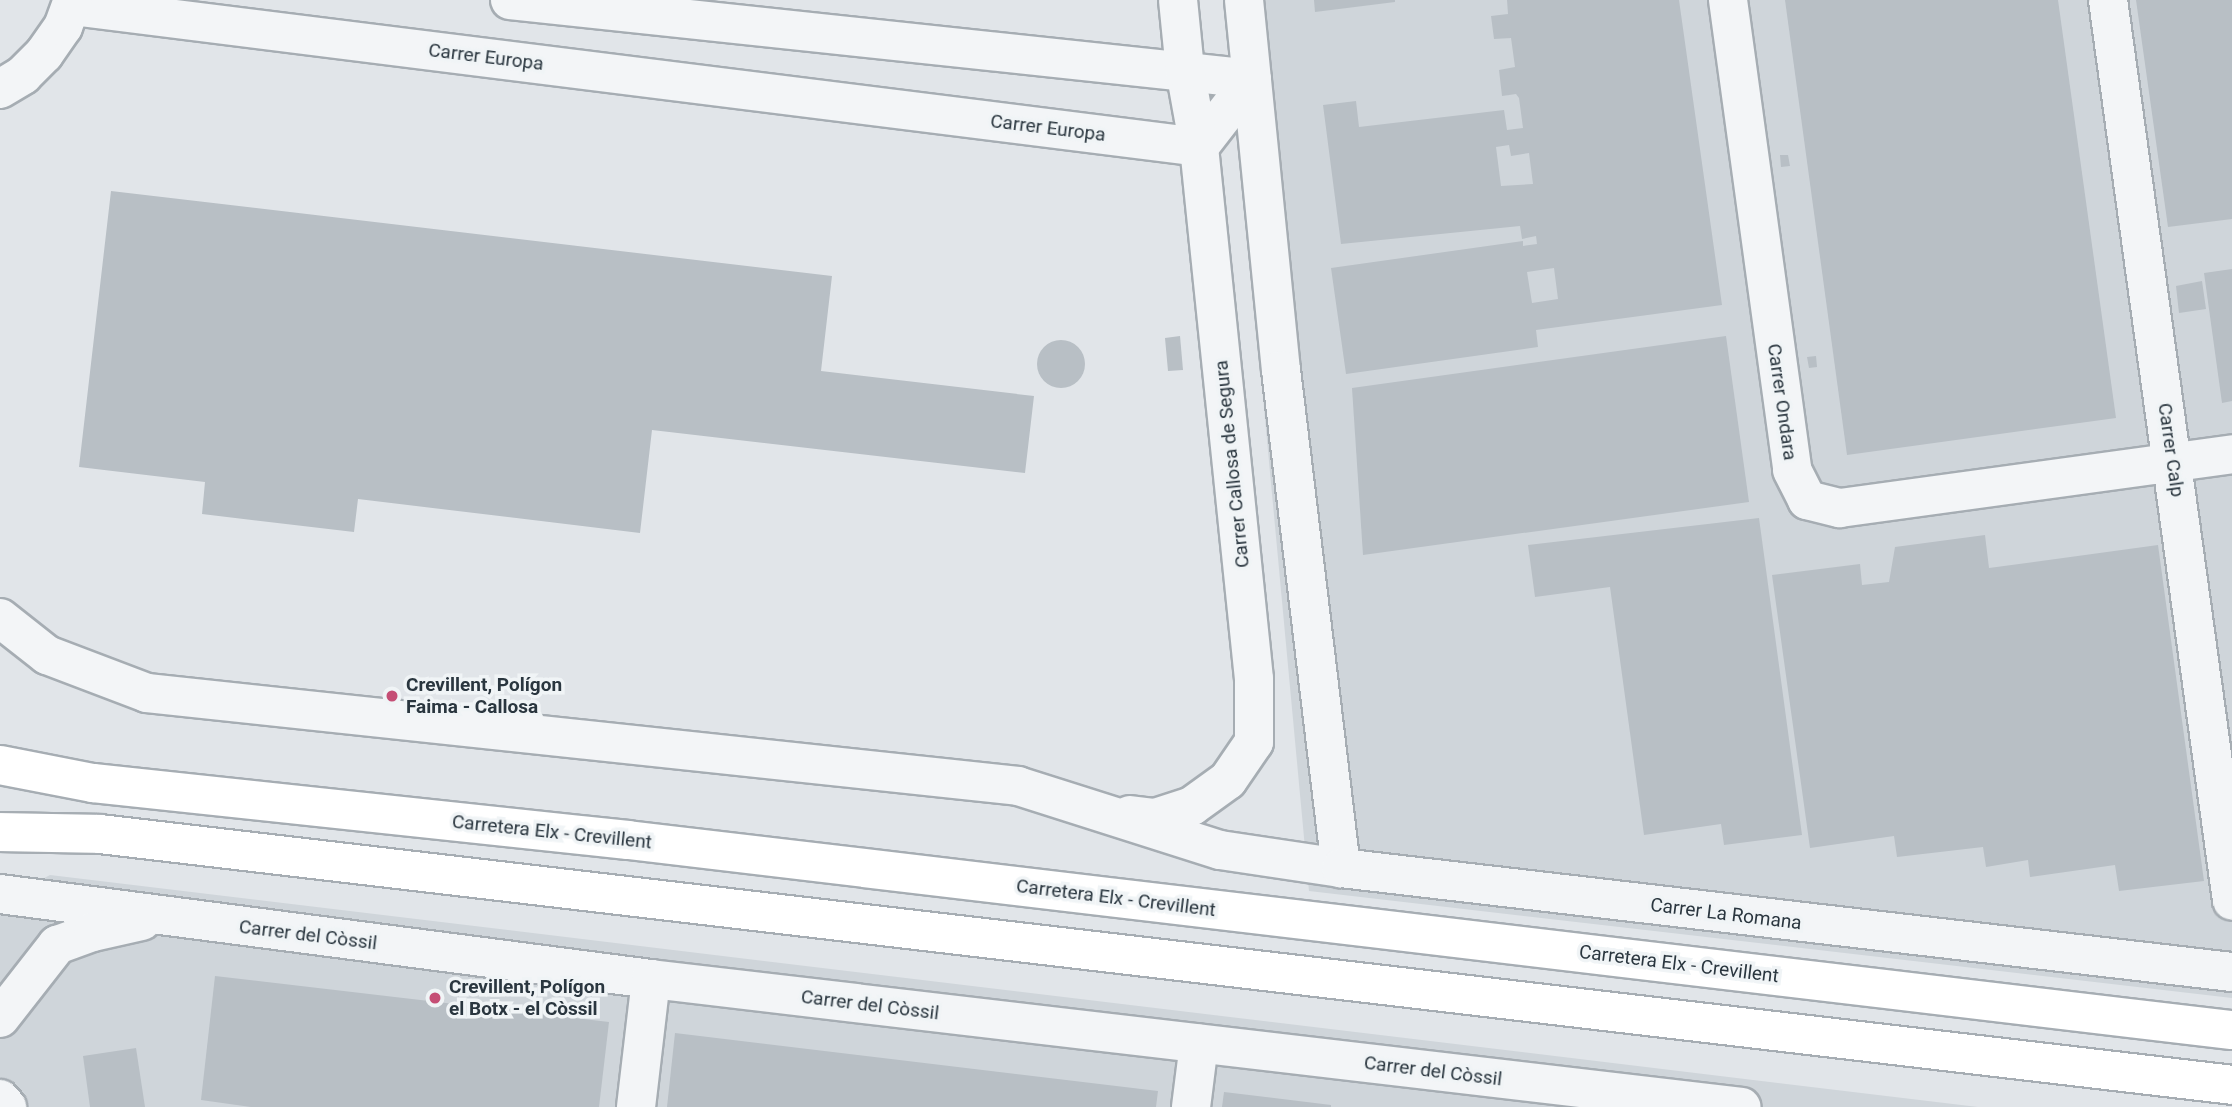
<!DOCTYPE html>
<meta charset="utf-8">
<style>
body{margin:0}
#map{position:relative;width:2232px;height:1107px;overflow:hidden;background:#e1e5e9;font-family:Roboto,sans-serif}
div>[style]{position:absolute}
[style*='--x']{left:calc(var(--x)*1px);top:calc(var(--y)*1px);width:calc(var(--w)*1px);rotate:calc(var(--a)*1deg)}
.built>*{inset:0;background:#cfd5da}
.building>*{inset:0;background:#b8bfc5}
.round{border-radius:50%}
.roads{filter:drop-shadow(2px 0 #a6adb3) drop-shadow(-2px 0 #a6adb3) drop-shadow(0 2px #a6adb3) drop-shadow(0 -2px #a6adb3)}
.minor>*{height:38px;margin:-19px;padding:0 19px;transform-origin:19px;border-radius:19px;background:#f3f5f7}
.highway>*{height:38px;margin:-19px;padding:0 19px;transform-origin:19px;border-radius:19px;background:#fff}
.dots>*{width:19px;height:19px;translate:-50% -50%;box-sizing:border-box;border:4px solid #f0f4f6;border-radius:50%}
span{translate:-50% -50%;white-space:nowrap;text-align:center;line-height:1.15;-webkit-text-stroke:7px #f0f4f6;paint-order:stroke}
.street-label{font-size:19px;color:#2a363f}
.poi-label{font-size:19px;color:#2a363f;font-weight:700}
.left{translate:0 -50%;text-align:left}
</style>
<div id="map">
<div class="built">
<i style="clip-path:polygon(1226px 0,2232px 0,2232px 998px,1309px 891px)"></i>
<i style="clip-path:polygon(50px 875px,1978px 1107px,0 1107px,0 902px)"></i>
</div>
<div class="building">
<i style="clip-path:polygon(1314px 0,1395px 0,1395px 2px,1315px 12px)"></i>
<i style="clip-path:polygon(evenodd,1507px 0,1679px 0,1722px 305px,1536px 330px,1538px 347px,1346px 374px,1331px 268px,1523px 241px,1523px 246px,1537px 244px,1536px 236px,1522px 239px,1520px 226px,1341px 244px,1323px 105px,1356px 101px,1359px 127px,1504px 110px,1507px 130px,1523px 128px,1519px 98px,1516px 94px,1502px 96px,1499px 70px,1515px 67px,1511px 38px,1494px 39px,1491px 16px,1508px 14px,1507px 0,1509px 145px,1511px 156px,1529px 153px,1533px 184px,1501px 186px,1496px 147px,1509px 145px,1507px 0,1554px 268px,1558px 299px,1532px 303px,1527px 272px,1554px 268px)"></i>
<i style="clip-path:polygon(1785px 0,2058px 0,2116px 418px,1847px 455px)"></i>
<i style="clip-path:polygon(2136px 0,2232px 0,2232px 219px,2168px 227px)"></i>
<i style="clip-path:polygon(1780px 155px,1788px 155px,1790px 166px,1781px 167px)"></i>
<i style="clip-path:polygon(111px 191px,832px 276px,821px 371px,1034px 396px,1025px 473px,652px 430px,640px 533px,358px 499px,354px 532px,202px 514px,205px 482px,79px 467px)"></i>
<i style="clip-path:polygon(2232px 269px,2232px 401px,2222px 403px,2204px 273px)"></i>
<i style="clip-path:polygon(2202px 281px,2206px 309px,2179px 313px,2176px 286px)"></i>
<i style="clip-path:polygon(1180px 336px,1183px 370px,1168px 371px,1165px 338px)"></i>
<i style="clip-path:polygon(1726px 336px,1749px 502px,1363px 555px,1352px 388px)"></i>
<i class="round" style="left:1037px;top:340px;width:48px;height:48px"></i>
<i style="clip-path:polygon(1816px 356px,1817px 367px,1809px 368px,1807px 357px)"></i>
<i style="clip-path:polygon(1759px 518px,1802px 835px,1724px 845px,1721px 824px,1644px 835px,1610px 587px,1535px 597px,1528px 545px)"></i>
<i style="clip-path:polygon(1985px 535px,1989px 568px,2158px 545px,2204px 881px,2119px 891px,2115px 865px,2030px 877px,2028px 860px,1986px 867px,1983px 847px,1897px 857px,1894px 836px,1810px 848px,1772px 575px,1860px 564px,1862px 585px,1889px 582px,1895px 547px)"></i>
<i style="clip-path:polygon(215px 976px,609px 1022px,599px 1107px,251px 1107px,201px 1100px)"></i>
<i style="clip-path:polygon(675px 1033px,1158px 1091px,1156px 1107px,667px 1107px)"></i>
<i style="clip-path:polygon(136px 1048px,145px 1107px,90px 1107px,83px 1056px)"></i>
<i style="clip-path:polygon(1224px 1092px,1331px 1105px,1331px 1107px,1222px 1107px)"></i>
</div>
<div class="roads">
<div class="minor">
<i style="--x:510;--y:0;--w:746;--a:6.08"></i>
<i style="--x:1244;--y:0;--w:372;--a:84.3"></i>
<i style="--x:1281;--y:370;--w:502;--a:83.13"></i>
<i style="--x:1728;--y:0;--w:474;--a:82.2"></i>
<i style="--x:1792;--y:470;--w:34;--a:63"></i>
<i style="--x:1807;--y:500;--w:34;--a:14"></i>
<i style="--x:1840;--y:508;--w:396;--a:-7.8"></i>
<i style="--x:2108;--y:0;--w:909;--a:82.16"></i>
<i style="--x:72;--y:6;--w:1136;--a:7.13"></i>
<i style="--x:1199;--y:147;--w:86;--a:-52.1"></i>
<i style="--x:0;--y:89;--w:27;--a:-31"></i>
<i style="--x:23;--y:75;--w:30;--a:-45"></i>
<i style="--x:44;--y:54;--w:33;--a:-55"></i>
<i style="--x:63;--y:27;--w:29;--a:-70"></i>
<i style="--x:0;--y:618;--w:60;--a:38.2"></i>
<i style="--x:47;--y:655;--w:107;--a:20.8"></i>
<i style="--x:147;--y:693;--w:876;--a:6.09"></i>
<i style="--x:1018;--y:786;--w:212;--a:17.6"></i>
<i style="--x:1220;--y:850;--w:122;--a:8.5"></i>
<i style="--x:1341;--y:868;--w:897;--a:6.66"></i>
<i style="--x:1130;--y:815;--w:25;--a:7"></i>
<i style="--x:1155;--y:818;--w:39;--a:-18"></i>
<i style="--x:1192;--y:806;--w:44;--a:-35.8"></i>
<i style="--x:1228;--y:780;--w:46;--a:-55.6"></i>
<i style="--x:1254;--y:742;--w:63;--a:-90"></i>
<i style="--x:1254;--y:679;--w:535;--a:-95.9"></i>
<i style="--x:1199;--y:147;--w:78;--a:-100.3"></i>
<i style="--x:1185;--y:70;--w:70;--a:-95.7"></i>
<i style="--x:0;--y:894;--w:657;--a:7.44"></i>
<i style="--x:651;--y:979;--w:1098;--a:6.69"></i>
<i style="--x:0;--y:1018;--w:93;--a:-52"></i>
<i style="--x:57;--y:945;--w:38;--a:-20"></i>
<i style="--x:93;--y:932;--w:50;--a:-12.7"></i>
<i style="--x:0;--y:1099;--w:11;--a:49"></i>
<i style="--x:636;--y:1107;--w:129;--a:-83.3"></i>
<i style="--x:1191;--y:1107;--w:64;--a:-82.8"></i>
</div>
<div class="highway">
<i style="--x:0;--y:765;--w:95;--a:11"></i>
<i style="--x:93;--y:783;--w:538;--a:6.08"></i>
<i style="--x:628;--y:840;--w:1615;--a:6.76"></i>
<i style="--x:0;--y:832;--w:100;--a:1.1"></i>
<i style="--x:100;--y:834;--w:2147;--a:6.71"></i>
</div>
</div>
<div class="dots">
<i style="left:392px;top:696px;background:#c54e75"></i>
<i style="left:435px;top:998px;background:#c54e75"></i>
</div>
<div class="street-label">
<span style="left:486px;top:57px;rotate:7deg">Carrer Europa</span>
<span style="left:1048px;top:128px;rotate:7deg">Carrer Europa</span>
<span style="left:1782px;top:402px;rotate:82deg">Carrer Ondara</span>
<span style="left:2171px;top:450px;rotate:82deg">Carrer Calp</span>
<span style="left:1232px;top:464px;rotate:-96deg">Carrer Callosa de Segura</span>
<span style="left:552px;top:832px;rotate:6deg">Carretera Elx - Crevillent</span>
<span style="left:1116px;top:898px;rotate:7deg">Carretera Elx - Crevillent</span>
<span style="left:1726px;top:914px;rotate:7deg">Carrer La Romana</span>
<span style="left:308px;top:935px;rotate:7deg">Carrer del Còssil</span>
<span style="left:1679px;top:964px;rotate:7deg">Carretera Elx - Crevillent</span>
<span style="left:870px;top:1005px;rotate:7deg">Carrer del Còssil</span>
<span style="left:1433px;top:1071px;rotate:7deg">Carrer del Còssil</span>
</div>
<div class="poi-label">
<span class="left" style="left:406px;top:696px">Crevillent, Polígon<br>Faima - Callosa</span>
<span class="left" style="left:449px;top:998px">Crevillent, Polígon<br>el Botx - el Còssil</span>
</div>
</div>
